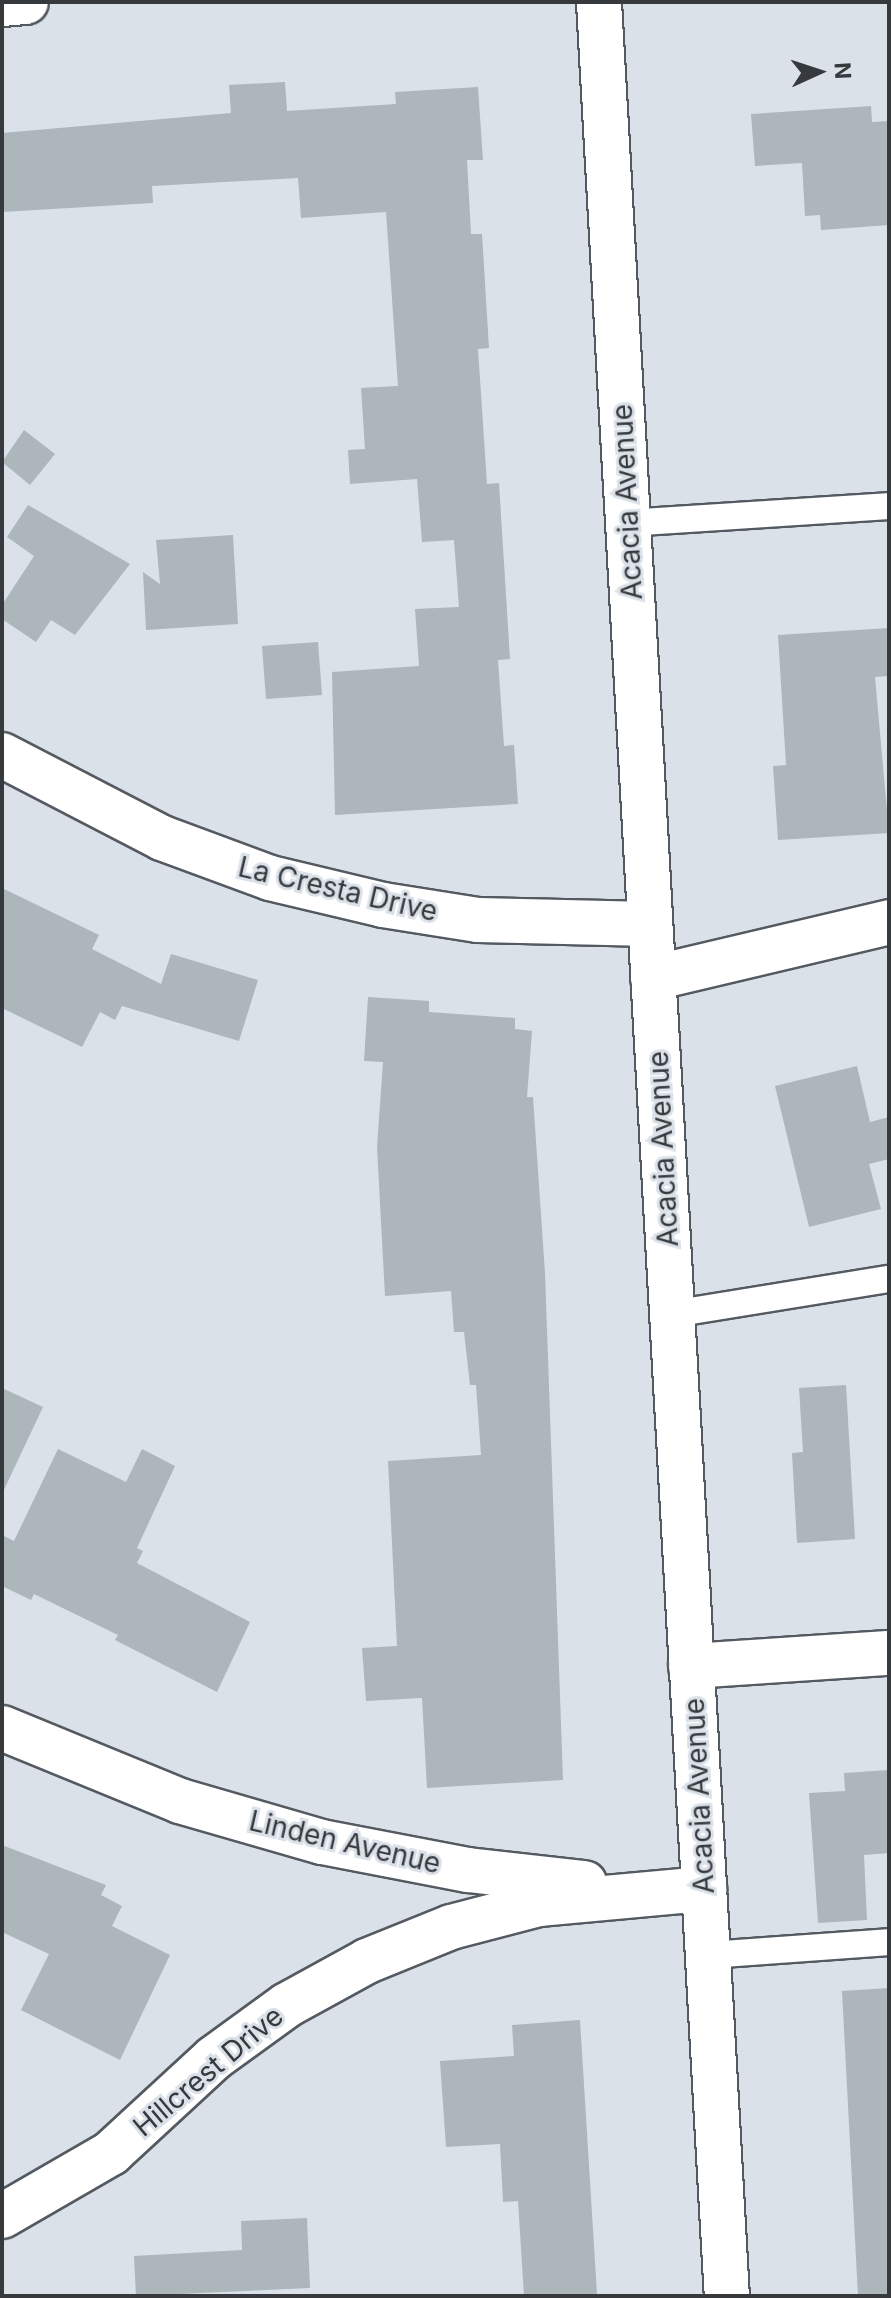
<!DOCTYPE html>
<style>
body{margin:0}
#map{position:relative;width:891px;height:2298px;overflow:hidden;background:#dbe1e9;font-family:Inter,sans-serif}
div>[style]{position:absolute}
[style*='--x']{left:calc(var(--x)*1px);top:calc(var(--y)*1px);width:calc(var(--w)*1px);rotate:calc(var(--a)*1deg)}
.building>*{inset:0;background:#acb6bb}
.roads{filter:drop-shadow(2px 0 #545a61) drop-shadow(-2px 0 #545a61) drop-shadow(0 2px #545a61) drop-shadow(0 -2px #545a61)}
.lane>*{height:26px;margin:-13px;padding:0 13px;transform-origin:13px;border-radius:13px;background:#fff}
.street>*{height:44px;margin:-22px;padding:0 22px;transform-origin:22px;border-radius:22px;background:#fff}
.secondary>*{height:44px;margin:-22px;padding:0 22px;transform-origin:22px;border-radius:22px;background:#fff}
span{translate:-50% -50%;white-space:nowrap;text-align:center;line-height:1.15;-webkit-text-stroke:6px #dbe1e9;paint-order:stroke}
.street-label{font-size:28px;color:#373a3d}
.frame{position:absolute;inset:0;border:4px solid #373a3d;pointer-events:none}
.north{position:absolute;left:779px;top:32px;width:80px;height:80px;-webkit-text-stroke:6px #dbe1e9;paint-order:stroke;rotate:87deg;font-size:22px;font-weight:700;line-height:32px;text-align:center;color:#373a3d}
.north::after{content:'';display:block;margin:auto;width:28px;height:36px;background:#373a3d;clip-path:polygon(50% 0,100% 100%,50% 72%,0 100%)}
</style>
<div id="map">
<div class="building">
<i style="clip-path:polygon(285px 82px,287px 111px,396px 104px,395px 92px,478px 87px,483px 160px,467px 160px,471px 234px,482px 234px,489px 348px,478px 349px,487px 484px,499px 483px,510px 659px,498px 660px,504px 746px,514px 745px,518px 804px,335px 815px,332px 672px,419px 666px,415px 609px,459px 607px,454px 540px,422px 542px,417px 479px,350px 484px,348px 450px,365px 449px,361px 388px,398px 386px,386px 212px,301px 218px,298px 178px,152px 186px,153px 203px,2px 212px,2px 133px,231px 113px,229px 85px)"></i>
<i style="clip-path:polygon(871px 106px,872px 122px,889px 121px,889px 225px,821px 230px,820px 215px,805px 216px,802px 163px,755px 166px,751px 114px)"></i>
<i style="clip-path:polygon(24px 430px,55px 454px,30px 485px,2px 462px)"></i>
<i style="clip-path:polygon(28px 505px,130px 564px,75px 635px,51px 620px,36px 642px,2px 619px,2px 605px,34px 556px,7px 537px)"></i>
<i style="clip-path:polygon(233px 535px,238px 624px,146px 630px,143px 572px,160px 584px,156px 540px)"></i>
<i style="clip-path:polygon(889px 628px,889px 676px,875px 677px,889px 833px,778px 840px,773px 766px,786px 765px,778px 635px)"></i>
<i style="clip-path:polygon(318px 642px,322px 695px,266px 699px,262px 646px)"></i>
<i style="clip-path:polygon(2px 888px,99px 935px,92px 949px,161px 984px,171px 954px,258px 980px,239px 1041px,122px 1006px,115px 1020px,100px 1012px,82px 1047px,2px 1008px)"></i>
<i style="clip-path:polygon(368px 997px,429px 1001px,429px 1012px,515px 1018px,515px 1029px,532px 1031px,527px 1097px,533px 1097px,545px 1273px,563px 1780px,427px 1788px,422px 1698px,366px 1701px,362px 1648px,397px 1646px,388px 1461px,481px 1455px,476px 1385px,470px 1385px,464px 1332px,454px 1332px,451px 1291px,385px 1296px,377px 1147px,383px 1062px,364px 1061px)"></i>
<i style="clip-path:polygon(857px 1066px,870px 1122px,889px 1117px,889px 1159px,869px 1164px,881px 1209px,809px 1227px,775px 1086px)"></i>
<i style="clip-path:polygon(846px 1385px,855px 1539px,797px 1543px,792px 1453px,803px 1452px,799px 1388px)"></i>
<i style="clip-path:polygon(2px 1388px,43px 1407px,2px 1494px)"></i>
<i style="clip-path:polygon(58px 1449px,126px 1482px,142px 1449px,175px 1466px,137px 1548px,143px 1551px,137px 1563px,250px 1622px,217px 1692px,115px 1640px,118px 1635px,34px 1594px,31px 1600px,2px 1586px,2px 1535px,14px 1541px)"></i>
<i style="clip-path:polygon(889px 1770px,889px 1853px,864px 1855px,867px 1920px,818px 1923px,809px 1793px,845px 1791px,844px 1773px)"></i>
<i style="clip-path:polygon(2px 1845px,106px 1885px,101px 1895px,122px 1906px,112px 1926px,170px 1955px,120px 2060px,21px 2010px,49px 1954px,2px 1932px)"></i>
<i style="clip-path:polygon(889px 1988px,889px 2296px,858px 2296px,842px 1991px)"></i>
<i style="clip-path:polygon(580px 2020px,597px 2294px,524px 2296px,518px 2201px,503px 2202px,500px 2144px,446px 2147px,440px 2061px,514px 2056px,512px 2025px)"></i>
<i style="clip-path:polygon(307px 2218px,310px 2288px,136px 2296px,134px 2256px,242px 2250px,241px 2221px)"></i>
</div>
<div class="roads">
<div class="lane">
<i style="--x:628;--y:523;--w:262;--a:-3.7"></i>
<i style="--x:672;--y:1314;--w:220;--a:-9.2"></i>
<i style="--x:708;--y:1955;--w:181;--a:-4.1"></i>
</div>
<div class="street">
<i style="--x:599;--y:2;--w:2298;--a:86.81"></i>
<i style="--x:2;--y:755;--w:180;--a:27.4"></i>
<i style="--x:162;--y:838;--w:115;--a:20.3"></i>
<i style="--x:270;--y:878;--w:116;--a:13.4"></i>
<i style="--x:383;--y:905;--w:96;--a:9"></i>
<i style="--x:478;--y:920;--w:172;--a:1.3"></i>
<i style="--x:653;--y:978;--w:243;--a:-13.3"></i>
<i style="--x:691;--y:1666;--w:198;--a:-3.8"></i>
<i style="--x:2;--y:1728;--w:192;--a:22.3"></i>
<i style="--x:180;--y:1801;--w:148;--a:16.1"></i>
<i style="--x:322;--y:1842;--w:149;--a:10.9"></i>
<i style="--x:468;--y:1870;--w:117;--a:6.4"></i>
<i style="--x:2;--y:2216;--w:126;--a:-30"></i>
<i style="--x:111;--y:2153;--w:140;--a:-42.7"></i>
<i style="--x:214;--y:2058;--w:90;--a:-36"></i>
<i style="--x:287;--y:2005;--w:91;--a:-28.8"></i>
<i style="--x:367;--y:1961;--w:91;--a:-22"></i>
<i style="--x:451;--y:1927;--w:91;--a:-14.6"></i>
<i style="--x:539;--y:1904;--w:166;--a:-5.2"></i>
</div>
<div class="secondary">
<i style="--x:2;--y:4;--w:24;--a:-5"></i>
</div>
</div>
<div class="street-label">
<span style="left:627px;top:502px;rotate:-93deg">Acacia Avenue</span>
<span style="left:338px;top:889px;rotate:13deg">La Cresta Drive</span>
<span style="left:663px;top:1149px;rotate:-93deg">Acacia Avenue</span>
<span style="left:699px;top:1796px;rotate:-93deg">Acacia Avenue</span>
<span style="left:345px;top:1842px;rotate:13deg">Linden Avenue</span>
<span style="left:208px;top:2071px;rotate:-40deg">Hillcrest Drive</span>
</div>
<div class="frame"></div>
<div class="north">N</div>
</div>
